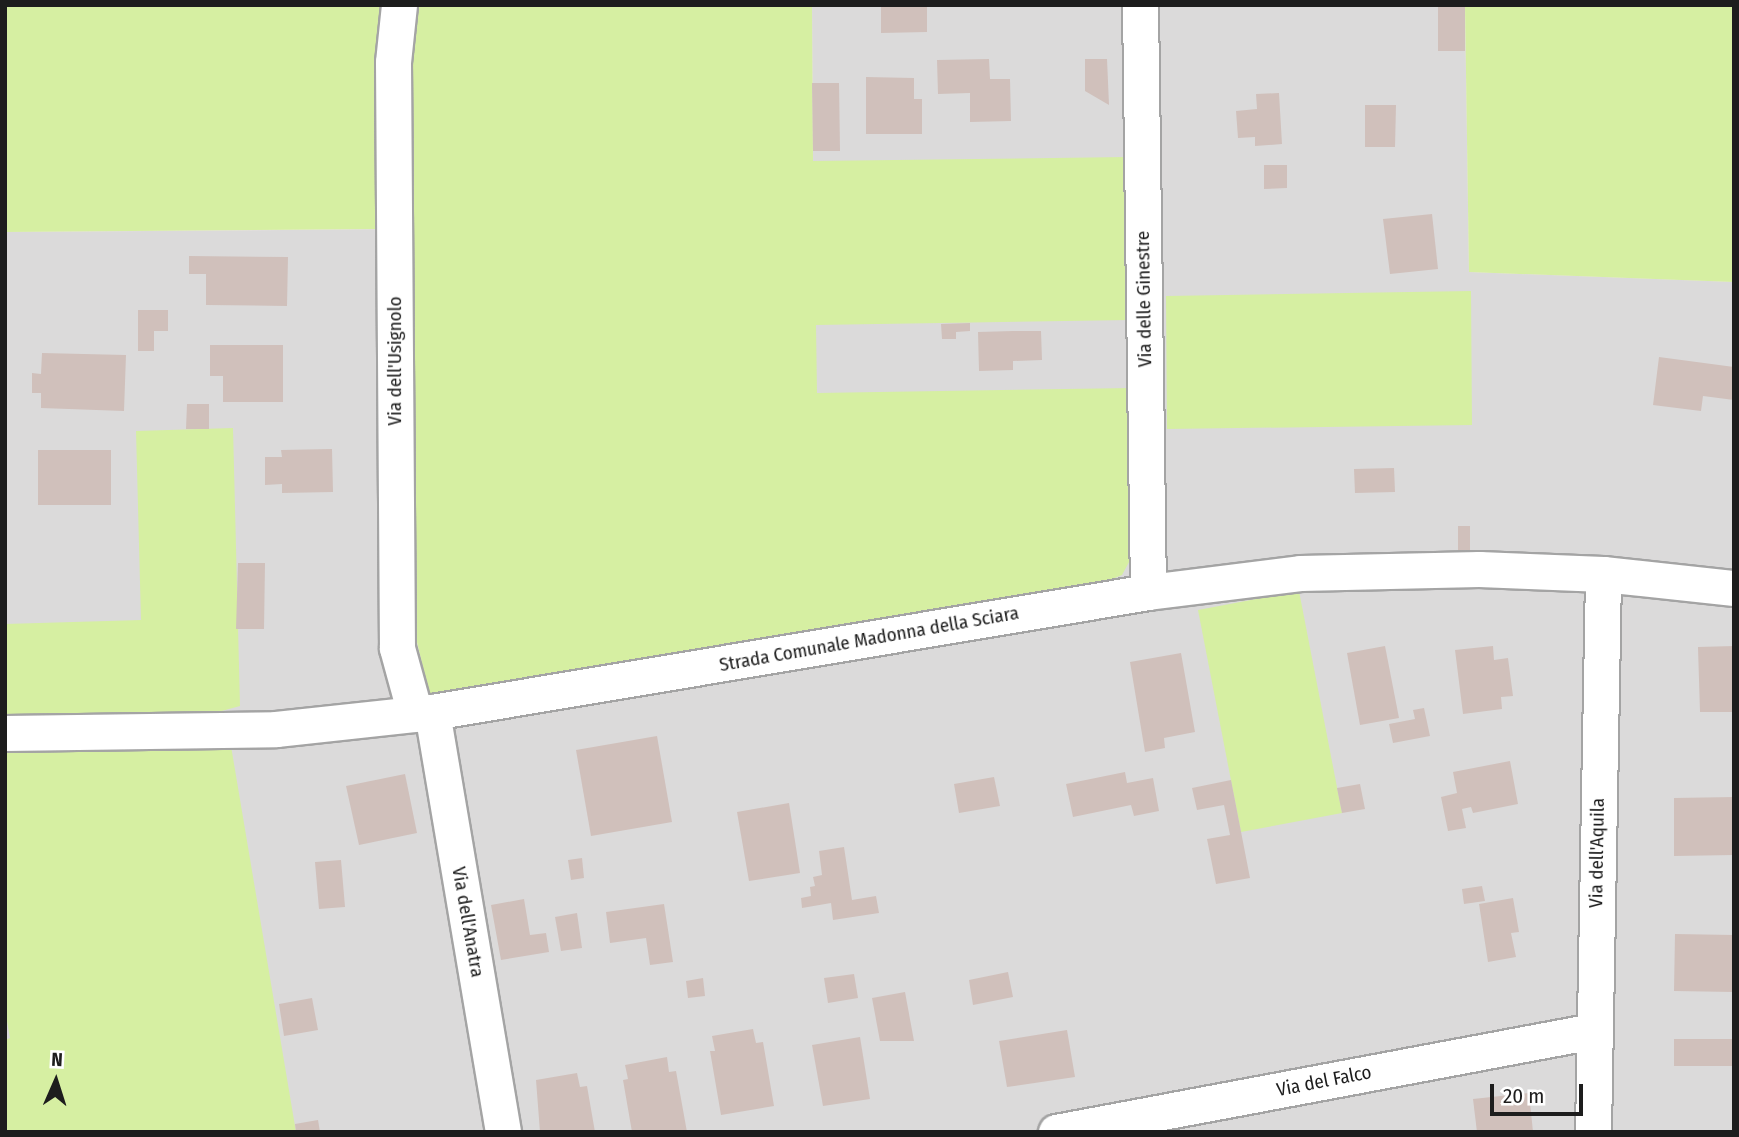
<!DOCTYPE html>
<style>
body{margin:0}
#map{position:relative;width:1739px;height:1137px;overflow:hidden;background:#efe8e2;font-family:"Fira Sans Condensed",sans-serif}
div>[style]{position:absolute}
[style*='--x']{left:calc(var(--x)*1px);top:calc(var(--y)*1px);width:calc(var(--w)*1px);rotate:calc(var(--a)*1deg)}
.residential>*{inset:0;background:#dbdada}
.grass>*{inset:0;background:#d6efa2}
.building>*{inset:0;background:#d0c0bb}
.roads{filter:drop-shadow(2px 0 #a4a4a4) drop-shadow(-2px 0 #a4a4a4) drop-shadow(0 2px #a4a4a4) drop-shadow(0 -2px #a4a4a4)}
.street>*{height:35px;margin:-17.5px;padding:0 17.5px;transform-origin:17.5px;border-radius:17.5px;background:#fff}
span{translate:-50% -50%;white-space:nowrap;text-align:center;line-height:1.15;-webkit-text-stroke:6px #fff;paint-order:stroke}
.street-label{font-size:19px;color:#1d1d1d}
.frame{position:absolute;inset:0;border:7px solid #1d1d1d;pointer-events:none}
.north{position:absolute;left:21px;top:1046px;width:70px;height:70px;-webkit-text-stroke:5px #fff;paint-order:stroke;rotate:3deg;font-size:19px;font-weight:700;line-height:28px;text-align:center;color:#1d1d1d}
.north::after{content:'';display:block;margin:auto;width:24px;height:32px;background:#1d1d1d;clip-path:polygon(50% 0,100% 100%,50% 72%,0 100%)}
.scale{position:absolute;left:1490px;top:1084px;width:93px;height:32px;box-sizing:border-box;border:4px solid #1d1d1d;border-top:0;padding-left:9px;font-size:21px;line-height:24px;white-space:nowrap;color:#1d1d1d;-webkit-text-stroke:5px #fff;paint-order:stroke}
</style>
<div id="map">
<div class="residential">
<i style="clip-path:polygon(812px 5px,1465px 5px,1469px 272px,1734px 282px,1734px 1132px,5px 1132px,5px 232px,407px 229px,416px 638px,430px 696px,813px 161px)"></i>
</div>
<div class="grass">
<i style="clip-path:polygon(5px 5px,390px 5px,380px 229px,5px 232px)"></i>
<i style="clip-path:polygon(411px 5px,812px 5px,813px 161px,1127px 157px,1130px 320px,816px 325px,817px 393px,1131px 388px,1134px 553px,1122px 575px,1095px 586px,430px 697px,416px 638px,407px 229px)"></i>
<i style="clip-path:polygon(1465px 5px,1734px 5px,1734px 282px,1469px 272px)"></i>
<i style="clip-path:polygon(1471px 291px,1472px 425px,1167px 429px,1166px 296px)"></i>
<i style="clip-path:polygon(233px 428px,240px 706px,207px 715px,5px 723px,5px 624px,141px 620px,136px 431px)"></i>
<i style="clip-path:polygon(1299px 591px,1342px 813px,1241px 832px,1198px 610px)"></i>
<i style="clip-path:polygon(5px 742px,231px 746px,296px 1132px,5px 1132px,5px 1040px,10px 1038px,5px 1010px)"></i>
</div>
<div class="building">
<i style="clip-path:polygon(881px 5px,927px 5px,927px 32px,881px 33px)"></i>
<i style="clip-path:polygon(1438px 5px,1465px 5px,1465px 51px,1438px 51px)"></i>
<i style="clip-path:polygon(989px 59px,990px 79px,1010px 79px,1011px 121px,970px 122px,970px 93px,938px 94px,937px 60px)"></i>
<i style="clip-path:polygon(1085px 59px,1107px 59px,1109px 105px,1085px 91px)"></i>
<i style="clip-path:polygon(866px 77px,914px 78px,914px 99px,922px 99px,922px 134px,866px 134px)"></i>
<i style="clip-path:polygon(812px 83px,839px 83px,840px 151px,813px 151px)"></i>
<i style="clip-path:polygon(1279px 93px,1282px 144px,1255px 146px,1255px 137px,1238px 138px,1236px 111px,1257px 109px,1256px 94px)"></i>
<i style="clip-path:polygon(1365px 105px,1396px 105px,1395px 147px,1365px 147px)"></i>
<i style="clip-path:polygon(1264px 165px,1287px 165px,1287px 188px,1264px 189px)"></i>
<i style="clip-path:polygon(1432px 214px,1438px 269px,1390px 274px,1383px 219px)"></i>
<i style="clip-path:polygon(189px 256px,288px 257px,287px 306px,206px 305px,206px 274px,189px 274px)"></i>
<i style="clip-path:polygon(138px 310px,168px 310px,168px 331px,154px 331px,154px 351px,138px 351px)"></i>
<i style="clip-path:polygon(970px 323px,970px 331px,956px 332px,956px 339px,942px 339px,941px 324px)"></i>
<i style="clip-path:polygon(1013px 331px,1041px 331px,1042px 360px,1013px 361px,1013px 370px,979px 371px,978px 332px)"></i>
<i style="clip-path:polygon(210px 345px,283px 345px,283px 402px,223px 402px,223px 376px,210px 376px)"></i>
<i style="clip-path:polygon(42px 353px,126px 355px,124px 411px,41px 408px,41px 393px,32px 393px,32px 373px,41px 374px)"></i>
<i style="clip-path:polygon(1659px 357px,1734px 367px,1734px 400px,1703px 396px,1701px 411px,1653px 405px)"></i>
<i style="clip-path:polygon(187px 404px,209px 404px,209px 429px,186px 429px)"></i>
<i style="clip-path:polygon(332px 449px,333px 492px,282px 493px,282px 484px,265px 485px,265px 457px,282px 457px,281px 450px)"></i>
<i style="clip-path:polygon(38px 450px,111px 450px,111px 505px,38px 505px)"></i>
<i style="clip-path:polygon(1394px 468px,1395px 492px,1355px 493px,1354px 469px)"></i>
<i style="clip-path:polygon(1458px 526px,1470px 526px,1470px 551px,1458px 552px)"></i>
<i style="clip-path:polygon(238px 563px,265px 563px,264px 629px,236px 629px)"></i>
<i style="clip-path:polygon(1385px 646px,1399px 718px,1360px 725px,1347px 653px)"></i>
<i style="clip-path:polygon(1493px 646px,1494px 660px,1508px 658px,1513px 696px,1501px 697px,1502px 709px,1463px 714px,1455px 650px)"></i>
<i style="clip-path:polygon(1734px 646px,1734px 712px,1700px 712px,1698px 647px)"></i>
<i style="clip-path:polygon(1181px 653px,1195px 732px,1164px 738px,1165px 748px,1145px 752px,1130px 662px)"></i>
<i style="clip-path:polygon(1424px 708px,1430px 736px,1393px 743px,1389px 724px,1415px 719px,1413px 710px)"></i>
<i style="clip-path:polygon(657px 736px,672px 822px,591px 836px,576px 750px)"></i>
<i style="clip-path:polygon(1510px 761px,1518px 804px,1473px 813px,1471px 807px,1462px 809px,1466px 828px,1448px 831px,1441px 797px,1457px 793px,1453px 772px)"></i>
<i style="clip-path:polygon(1125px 772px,1127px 783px,1153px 778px,1159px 811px,1134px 816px,1131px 805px,1073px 817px,1066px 784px)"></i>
<i style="clip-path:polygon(405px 774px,417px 833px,359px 845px,346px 786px)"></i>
<i style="clip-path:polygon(994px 777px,1000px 806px,959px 813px,954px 784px)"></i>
<i style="clip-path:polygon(1231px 780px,1250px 878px,1216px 884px,1207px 839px,1230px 835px,1224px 805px,1197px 810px,1192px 788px)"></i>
<i style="clip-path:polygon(1360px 784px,1365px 809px,1342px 813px,1337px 788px)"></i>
<i style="clip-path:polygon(1734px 797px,1734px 855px,1674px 856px,1674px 798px)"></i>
<i style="clip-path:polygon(789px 803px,800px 873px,749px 881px,737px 812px)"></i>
<i style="clip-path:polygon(844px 847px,852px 900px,876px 896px,879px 913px,833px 920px,831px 903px,802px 908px,801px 898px,811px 896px,810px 887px,815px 886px,813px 877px,822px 875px,819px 851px)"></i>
<i style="clip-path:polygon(582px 858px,584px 878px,571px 880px,568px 860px)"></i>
<i style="clip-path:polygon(341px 860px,345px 907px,319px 909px,315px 862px)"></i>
<i style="clip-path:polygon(1482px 886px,1485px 901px,1464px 904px,1462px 889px)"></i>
<i style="clip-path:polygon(1513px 898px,1519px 932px,1511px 933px,1516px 957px,1488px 962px,1479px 904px)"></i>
<i style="clip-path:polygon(524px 899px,530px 935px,546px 933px,549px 952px,501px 960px,491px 905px)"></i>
<i style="clip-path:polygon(664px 904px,673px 962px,650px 965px,646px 938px,610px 943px,606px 912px)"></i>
<i style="clip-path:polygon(577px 913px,582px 948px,561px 951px,555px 917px)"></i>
<i style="clip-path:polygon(1675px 934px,1734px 935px,1734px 992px,1674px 991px)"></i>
<i style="clip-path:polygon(1008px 972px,1013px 997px,973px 1005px,969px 980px)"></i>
<i style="clip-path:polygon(854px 974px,858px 998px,828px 1003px,824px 978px)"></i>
<i style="clip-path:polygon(703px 978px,705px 996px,688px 998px,686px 981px)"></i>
<i style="clip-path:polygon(905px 992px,914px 1041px,880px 1041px,872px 998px)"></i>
<i style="clip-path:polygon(312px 998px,318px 1030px,284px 1036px,279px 1004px)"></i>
<i style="clip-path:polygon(753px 1029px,756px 1043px,763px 1042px,774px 1106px,721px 1115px,710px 1051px,715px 1051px,712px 1036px)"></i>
<i style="clip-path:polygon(1067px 1030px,1075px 1077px,1007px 1087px,999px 1041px)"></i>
<i style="clip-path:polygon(860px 1037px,870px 1099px,823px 1106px,812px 1045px)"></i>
<i style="clip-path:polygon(1674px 1039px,1734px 1039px,1734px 1066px,1674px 1066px)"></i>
<i style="clip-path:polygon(667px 1057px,669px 1072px,676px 1071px,687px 1132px,632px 1132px,623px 1080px,628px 1079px,625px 1065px)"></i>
<i style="clip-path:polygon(577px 1073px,580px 1087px,587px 1086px,595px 1132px,540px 1132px,536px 1080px)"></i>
<i style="clip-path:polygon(1529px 1093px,1533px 1132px,1477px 1132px,1473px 1099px)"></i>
<i style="clip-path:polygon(318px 1120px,320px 1132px,296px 1132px,295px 1124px)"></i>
</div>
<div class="roads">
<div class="street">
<i style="--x:399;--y:5;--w:57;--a:96"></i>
<i style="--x:393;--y:62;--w:586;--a:89.61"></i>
<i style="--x:397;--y:648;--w:68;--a:74.7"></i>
<i style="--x:1140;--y:5;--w:587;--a:89.22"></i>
<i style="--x:432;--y:712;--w:426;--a:80.4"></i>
<i style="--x:5;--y:733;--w:271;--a:-0.8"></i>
<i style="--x:276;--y:729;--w:157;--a:-6.2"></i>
<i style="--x:432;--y:712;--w:726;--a:-9.51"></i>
<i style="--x:1148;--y:592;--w:153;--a:-7.1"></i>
<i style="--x:1300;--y:573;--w:179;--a:-1.3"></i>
<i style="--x:1479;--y:569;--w:124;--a:2.3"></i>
<i style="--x:1603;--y:574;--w:132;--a:6.1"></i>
<i style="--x:1056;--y:1132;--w:546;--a:-10.65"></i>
<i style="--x:1593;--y:1132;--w:558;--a:-88.97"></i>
</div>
</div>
<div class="street-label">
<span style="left:1144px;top:299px;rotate:-91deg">Via delle Ginestre</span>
<span style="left:395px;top:361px;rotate:-90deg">Via dell'Usignolo</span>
<span style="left:869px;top:639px;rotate:-10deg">Strada Comunale Madonna della Sciara</span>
<span style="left:1597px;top:853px;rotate:-89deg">Via dell'Aquila</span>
<span style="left:468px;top:922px;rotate:80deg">Via dell'Anatra</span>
<span style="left:1324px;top:1081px;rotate:-11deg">Via del Falco</span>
</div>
<div class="frame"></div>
<div class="north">N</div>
<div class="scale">20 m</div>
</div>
